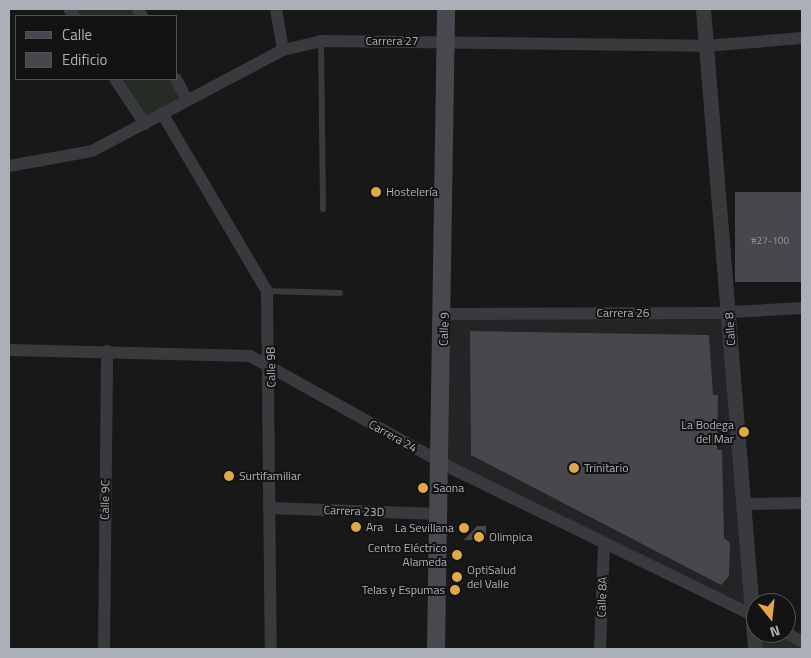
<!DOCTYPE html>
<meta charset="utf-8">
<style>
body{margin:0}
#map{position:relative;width:811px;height:658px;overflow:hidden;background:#181819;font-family:"Titillium Web",sans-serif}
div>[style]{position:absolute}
.built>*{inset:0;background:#242426}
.green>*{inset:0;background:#242c25;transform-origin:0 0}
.building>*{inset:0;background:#47484c;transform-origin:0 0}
.service>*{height:6px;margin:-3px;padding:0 3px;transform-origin:3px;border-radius:3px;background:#393a3e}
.minor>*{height:12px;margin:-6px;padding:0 6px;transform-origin:6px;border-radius:6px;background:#393a3e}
.tertiary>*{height:15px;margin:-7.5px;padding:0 7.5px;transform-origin:7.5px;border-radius:7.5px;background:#393a3e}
.secondary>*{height:18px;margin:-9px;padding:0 9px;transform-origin:9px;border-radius:9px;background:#47494e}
.dots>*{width:14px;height:14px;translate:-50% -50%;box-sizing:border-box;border:2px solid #131314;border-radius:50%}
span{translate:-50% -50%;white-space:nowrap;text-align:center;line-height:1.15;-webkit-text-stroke:4px #131314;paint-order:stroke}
.number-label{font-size:10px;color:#92969d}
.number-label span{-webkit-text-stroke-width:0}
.street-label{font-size:12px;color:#abb0b8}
.poi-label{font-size:12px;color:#abb0b8}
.left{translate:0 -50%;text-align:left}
.right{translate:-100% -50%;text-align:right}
.frame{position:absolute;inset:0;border:10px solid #abb0b8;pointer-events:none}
.legend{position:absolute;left:15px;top:15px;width:162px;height:65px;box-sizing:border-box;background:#131314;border:1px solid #505256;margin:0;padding:6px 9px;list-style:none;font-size:15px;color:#abb0b8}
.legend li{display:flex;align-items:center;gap:10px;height:25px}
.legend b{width:25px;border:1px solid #505256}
.north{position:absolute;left:746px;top:593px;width:50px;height:50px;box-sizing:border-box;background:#131314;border:1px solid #505256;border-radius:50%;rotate:164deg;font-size:14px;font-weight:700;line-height:20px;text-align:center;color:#abb0b8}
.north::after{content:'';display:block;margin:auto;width:18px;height:22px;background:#e1a748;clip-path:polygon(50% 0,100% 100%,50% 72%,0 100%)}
</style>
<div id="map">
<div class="built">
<i style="clip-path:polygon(729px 312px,754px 616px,438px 461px,444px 314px)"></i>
</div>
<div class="green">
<i style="left:69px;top:9px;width:69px;height:9px"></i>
<i style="clip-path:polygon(115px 79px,176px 79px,186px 98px,145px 124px)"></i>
<i style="clip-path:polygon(756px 633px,786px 633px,802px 641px,802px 649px,755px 649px)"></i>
</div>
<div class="building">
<i style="left:802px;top:192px;width:90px;height:67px;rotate:90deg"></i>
<i style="clip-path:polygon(470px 331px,709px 335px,713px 395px,718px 395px,717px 450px,722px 450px,724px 538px,730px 543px,729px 576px,721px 585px,471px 455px)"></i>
<i style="clip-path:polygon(477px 526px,486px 526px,486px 540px,464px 540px)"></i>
</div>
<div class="service">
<i style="left:321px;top:41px;width:168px;rotate:89.3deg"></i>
<i style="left:267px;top:291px;width:73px;rotate:1.6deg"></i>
</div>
<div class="minor">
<i style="left:69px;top:9px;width:9px;rotate:54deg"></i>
<i style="left:138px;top:9px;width:8px;rotate:60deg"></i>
<i style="left:276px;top:9px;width:42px;rotate:80.3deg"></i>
<i style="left:115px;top:79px;width:54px;rotate:56.3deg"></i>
<i style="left:176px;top:79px;width:21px;rotate:62deg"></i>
<i style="left:162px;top:113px;width:207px;rotate:59.5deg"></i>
<i style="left:267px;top:291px;width:358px;rotate:89.4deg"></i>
<i style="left:9px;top:166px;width:84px;rotate:-10.2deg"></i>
<i style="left:92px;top:151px;width:216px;rotate:-27.9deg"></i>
<i style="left:283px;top:50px;width:39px;rotate:-13deg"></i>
<i style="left:321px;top:41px;width:384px;rotate:0.7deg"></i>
<i style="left:705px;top:46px;width:97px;rotate:-4.7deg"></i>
<i style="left:444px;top:314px;width:271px;rotate:-0.2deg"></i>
<i style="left:715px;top:313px;width:87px;rotate:-3.3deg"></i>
<i style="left:9px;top:350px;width:241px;rotate:1.4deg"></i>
<i style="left:250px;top:356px;width:230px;rotate:29.1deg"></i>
<i style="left:451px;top:468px;width:339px;rotate:26deg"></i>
<i style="left:743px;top:504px;width:59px;rotate:-1deg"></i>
<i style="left:269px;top:508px;width:169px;rotate:2deg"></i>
<i style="left:786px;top:633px;width:18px;rotate:27deg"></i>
<i style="left:104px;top:649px;width:298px;rotate:-89.4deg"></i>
<i style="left:600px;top:649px;width:104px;rotate:-87.8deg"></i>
</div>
<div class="tertiary">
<i style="left:703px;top:9px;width:642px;rotate:85.35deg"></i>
</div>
<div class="secondary">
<i style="left:436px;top:649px;width:640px;rotate:-89.1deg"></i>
</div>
<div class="dots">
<i style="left:376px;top:192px;background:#e1a748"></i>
<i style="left:744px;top:432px;background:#e1a748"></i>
<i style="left:574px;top:468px;background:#e1a748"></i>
<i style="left:229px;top:476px;background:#e1a748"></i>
<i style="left:423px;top:488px;background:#e1a748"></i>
<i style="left:356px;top:527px;background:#e1a748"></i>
<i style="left:464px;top:528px;background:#e1a748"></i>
<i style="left:479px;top:537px;background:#e1a748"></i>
<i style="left:457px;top:555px;background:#e1a748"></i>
<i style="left:457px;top:577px;background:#e1a748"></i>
<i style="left:455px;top:590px;background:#e1a748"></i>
</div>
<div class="number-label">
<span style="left:770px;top:241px">#27-100</span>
</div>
<div class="street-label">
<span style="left:392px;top:41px">Carrera 27</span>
<span style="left:623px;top:313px">Carrera 26</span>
<span style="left:444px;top:329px;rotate:-88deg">Calle 9</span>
<span style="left:730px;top:329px;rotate:-94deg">Calle 8</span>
<span style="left:271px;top:367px;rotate:-91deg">Calle 9B</span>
<span style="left:393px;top:436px;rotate:29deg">Carrera 24</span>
<span style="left:105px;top:500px;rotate:-89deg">Calle 9C</span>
<span style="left:354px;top:511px;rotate:2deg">Carrera 23D</span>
<span style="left:602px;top:597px;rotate:-88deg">Calle 8A</span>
</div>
<div class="poi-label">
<span class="left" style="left:386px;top:192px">Hostelería</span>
<span class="right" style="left:734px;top:432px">La Bodega<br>del Mar</span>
<span class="left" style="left:584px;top:468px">Trinitario</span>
<span class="left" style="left:239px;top:476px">Surtifamiliar</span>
<span class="left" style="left:433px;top:488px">Saona</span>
<span class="left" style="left:366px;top:527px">Ara</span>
<span class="right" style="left:454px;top:528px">La Sevillana</span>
<span class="left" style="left:489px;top:537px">Olimpica</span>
<span class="right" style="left:447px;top:555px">Centro Eléctrico<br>Alameda</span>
<span class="left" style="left:467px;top:577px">OptiSalud<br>del Valle</span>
<span class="right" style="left:445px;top:590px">Telas y Espumas</span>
</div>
<div class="frame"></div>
<ul class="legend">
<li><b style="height:6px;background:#47494e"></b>Calle</li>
<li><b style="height:14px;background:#47484c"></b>Edificio</li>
</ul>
<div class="north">N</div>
</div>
